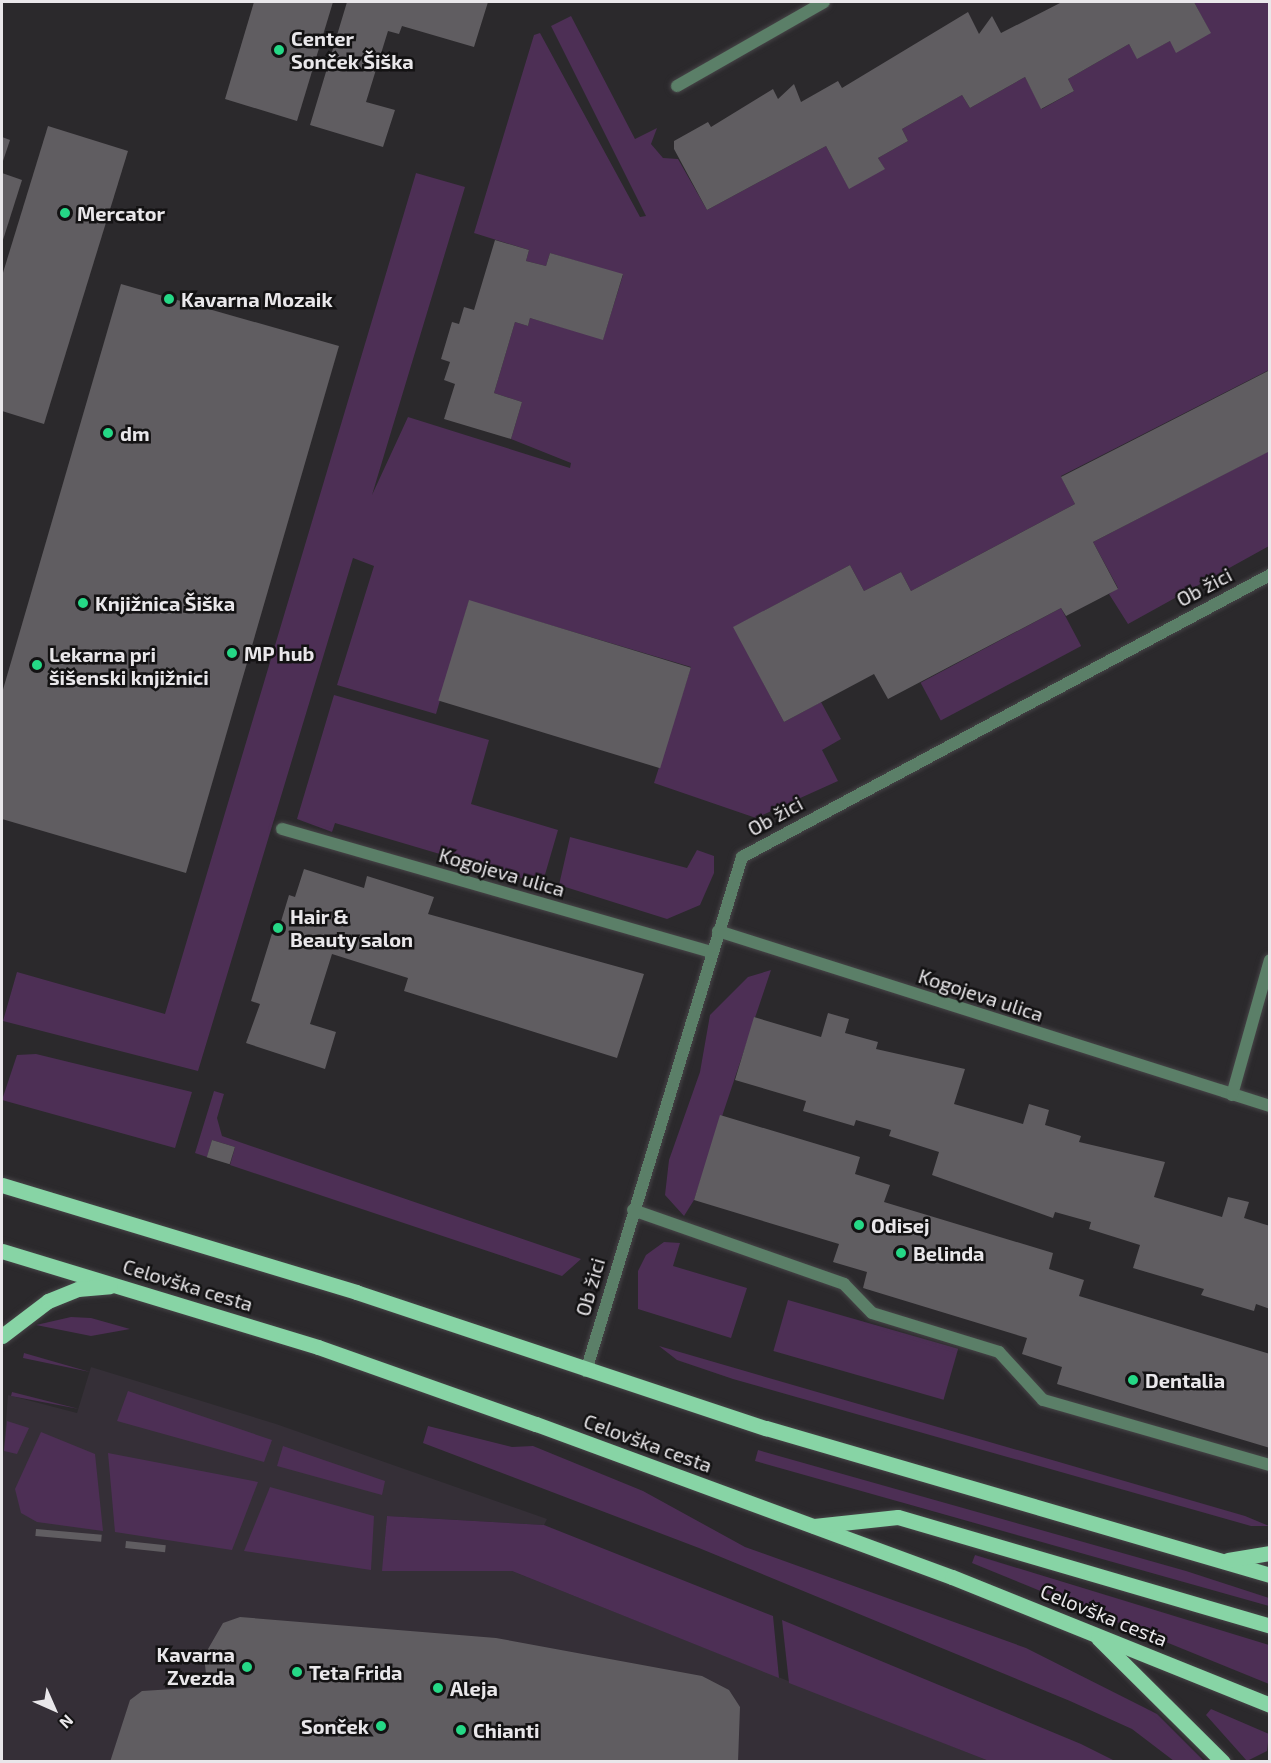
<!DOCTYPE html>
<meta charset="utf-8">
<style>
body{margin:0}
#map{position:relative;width:1271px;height:1763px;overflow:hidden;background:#2b292c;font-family:"Exo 2",sans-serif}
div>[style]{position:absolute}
.built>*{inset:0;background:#352f37}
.green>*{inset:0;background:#4d2f55;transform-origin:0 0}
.building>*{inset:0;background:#605d61;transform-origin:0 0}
.roads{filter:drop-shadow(0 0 2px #464447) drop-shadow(0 0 2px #464447)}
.lane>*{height:12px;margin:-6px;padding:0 6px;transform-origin:6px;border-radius:6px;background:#5b7f68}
.street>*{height:12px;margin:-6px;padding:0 6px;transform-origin:6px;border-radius:6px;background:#5b7f68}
.primary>*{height:15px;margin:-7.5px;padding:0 7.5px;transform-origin:7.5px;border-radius:7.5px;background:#87d4a5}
.dots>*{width:16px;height:16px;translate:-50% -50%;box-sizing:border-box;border:3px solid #131213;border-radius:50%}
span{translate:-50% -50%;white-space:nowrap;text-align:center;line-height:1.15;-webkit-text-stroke:5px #131213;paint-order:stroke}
.poi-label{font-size:20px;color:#e9e7ea;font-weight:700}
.left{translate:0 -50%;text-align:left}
.right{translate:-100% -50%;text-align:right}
.street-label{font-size:20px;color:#e9e7ea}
.frame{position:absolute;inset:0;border:3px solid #e9e7ea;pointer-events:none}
.north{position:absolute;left:24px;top:1679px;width:60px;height:60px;-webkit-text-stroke:4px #131213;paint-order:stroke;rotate:135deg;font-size:16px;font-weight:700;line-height:24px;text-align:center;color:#e9e7ea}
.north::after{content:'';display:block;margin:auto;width:21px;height:27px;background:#e9e7ea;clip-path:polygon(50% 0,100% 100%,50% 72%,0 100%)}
</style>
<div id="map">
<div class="built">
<i style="clip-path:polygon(91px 1367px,276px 1424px,547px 1519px,544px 1525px,387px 1516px,383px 1571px,512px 1571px,989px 1761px,2px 1762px,2px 1470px,8px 1395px,77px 1413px)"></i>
</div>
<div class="green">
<i style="clip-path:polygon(1194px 2px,1269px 2px,1269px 370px,1061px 476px,1075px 504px,911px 591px,901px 572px,864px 591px,850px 565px,734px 627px,784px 722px,821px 702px,841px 739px,822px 750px,838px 781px,756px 818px,654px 783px,691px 667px,469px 601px,436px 714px,337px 685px,374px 566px,353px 558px,198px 1071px,3px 1021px,17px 972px,165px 1014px,416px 173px,465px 187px,372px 495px,408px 417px,570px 468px,571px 463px,511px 439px,522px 402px,494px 393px,515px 322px,528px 326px,530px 318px,603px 339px,623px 275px,550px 253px,546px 266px,526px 261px,529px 250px,474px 233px,534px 35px,540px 33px,640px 217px,646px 216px,551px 26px,571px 16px,635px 139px,657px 128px,651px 144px,663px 158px,678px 159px,707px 210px,826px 146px,849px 188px,884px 168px,878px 158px,908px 141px,902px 129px,962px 95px,970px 108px,1025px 77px,1042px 109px,1074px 91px,1068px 79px,1129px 44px,1137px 58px,1170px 41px,1210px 32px)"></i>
<i style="clip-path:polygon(1269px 451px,1269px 546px,1128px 624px,1109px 594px,1118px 588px,1093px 542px)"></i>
<i style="left:1061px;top:608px;width:43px;height:159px;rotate:62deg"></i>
<i style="clip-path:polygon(334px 695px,489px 740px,471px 804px,558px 830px,544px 878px,538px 883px,335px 823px,332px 832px,297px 819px)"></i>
<i style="clip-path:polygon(570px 837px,687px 868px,697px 850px,714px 856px,714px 873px,700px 905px,667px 919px,559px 885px)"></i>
<i style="clip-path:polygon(771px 970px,694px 1200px,684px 1216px,665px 1195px,669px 1160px,700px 1072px,710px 1015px,748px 977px)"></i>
<i style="clip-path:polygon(36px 1054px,192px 1092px,175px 1148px,2px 1100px,17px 1055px)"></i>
<i style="clip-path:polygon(214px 1091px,224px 1094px,217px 1118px,222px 1136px,581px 1259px,562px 1276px,230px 1165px,235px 1147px,212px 1140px,207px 1157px,195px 1153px)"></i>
<i style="clip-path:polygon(664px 1242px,680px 1243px,673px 1266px,747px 1288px,731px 1338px,638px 1309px,638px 1271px,646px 1255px)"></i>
<i style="left:788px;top:1300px;width:177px;height:53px;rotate:16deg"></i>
<i style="clip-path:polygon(71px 1317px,91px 1318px,130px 1329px,91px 1336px,36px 1325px)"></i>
<i style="clip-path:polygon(659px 1346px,1245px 1516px,1269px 1526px,1251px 1526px,733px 1379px,677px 1360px)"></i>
<i style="clip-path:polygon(24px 1353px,90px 1372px,23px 1358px)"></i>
<i style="clip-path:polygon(128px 1391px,272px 1440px,264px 1462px,117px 1421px)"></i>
<i style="clip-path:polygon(12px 1392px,79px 1409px,11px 1396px)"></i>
<i style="clip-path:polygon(7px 1421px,29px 1428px,17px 1454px,4px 1451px)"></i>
<i style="clip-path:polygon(428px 1426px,512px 1447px,533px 1446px,643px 1491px,745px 1547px,1026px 1648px,1157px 1714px,1204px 1761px,1174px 1761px,1132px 1729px,1070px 1701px,699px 1548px,423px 1443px)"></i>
<i style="clip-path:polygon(41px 1432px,95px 1454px,103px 1531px,37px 1522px,21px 1513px,15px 1489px)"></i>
<i style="clip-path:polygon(283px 1446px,385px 1481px,382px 1495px,277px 1466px)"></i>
<i style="clip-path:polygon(758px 1450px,1186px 1571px,1269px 1598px,1269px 1606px,755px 1461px)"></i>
<i style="clip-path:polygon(108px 1453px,258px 1482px,232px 1550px,115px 1532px)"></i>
<i style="clip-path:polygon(270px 1487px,374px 1516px,371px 1570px,244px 1551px)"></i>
<i style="clip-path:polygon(387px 1516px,544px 1525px,773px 1616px,779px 1678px,512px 1571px,382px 1571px)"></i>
<i style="clip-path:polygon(975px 1555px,1269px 1645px,1269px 1684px,972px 1563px)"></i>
<i style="clip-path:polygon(782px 1620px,1081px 1744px,1115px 1761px,989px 1761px,789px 1683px)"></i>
<i style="clip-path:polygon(1211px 1709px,1269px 1734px,1267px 1751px,1247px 1761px,1206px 1715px)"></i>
</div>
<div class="building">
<i style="clip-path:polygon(254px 2px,333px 2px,297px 121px,225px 99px)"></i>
<i style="clip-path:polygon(347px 2px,488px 2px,474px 47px,402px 26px,399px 34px,388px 31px,366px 102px,395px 110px,383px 147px,310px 125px)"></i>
<i style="clip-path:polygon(1062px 2px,1194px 2px,1211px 33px,1176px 53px,1170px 41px,1137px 59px,1129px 44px,1068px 79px,1074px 91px,1041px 109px,1025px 77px,970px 108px,962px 95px,902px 129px,908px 141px,878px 158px,885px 169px,849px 189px,826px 146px,707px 210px,674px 149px,674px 141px,708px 122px,711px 127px,773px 89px,778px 99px,794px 84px,801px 102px,838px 81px,842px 88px,968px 12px,979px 34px,992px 16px,1001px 33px)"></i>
<i style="clip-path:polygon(48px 126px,128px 151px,44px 424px,2px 411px,2px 276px)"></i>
<i style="clip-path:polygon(2px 137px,10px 140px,2px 164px)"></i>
<i style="clip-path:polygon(2px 173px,22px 180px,2px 243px)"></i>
<i style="clip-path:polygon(495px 240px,529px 250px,526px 261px,546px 266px,550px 253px,623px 274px,603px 340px,530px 318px,528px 326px,515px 322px,494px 393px,522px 402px,511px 439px,444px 419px,455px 384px,444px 380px,450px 362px,441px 359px,452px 322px,459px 324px,464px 307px,474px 310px)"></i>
<i style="clip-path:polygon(121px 284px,339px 346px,186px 873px,2px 819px,2px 693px)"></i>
<i style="clip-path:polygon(1270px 370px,1270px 451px,1093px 542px,1118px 589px,1066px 616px,1061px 608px,888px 699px,874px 674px,784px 722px,733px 627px,850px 565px,864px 591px,901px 572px,911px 591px,1075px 504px,1061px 477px)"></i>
<i style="left:469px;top:600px;width:232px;height:105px;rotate:17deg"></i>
<i style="clip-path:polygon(304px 869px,364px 888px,367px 876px,434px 897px,428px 914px,644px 974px,617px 1058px,404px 991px,408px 978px,332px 954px,310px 1024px,336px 1032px,325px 1069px,246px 1043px,260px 1004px,251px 1001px,274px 927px,279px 928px,289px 895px,295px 897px)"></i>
<i style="clip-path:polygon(828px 1013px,849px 1019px,845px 1033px,878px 1042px,876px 1049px,965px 1069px,954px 1104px,1023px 1124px,1029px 1104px,1049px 1110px,1045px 1125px,1081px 1136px,1079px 1142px,1165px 1162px,1154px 1197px,1222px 1217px,1228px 1197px,1249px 1202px,1244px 1218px,1270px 1226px,1270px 1309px,1256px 1304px,1254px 1311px,1201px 1295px,1204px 1289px,1133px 1268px,1140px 1245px,1089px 1229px,1091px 1222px,1055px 1212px,1053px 1218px,932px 1175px,939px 1152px,889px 1136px,891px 1130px,856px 1120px,854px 1126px,803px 1111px,806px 1101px,735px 1080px,754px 1017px,821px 1037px)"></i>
<i style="clip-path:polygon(720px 1115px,860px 1157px,855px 1174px,890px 1185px,884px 1202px,1053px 1253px,1049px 1269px,1084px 1280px,1079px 1296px,1270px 1354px,1270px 1448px,1057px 1384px,1062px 1367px,1022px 1354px,1027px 1338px,863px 1288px,867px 1272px,833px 1262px,839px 1244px,694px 1200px)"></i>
<i style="left:212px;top:1140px;width:24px;height:18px;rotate:17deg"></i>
<i style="left:36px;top:1529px;width:66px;height:7px;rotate:5deg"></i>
<i style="left:126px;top:1541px;width:40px;height:7px;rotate:6deg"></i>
<i style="clip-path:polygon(240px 1617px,496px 1638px,702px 1676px,729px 1690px,740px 1707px,738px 1762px,110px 1762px,130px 1700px,142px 1691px,221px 1686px,206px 1674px,204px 1656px,223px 1623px)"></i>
</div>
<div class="roads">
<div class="lane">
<i style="left:677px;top:86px;width:169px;rotate:-29.7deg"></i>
<i style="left:282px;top:829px;width:446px;rotate:16deg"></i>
<i style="left:633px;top:1210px;width:224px;rotate:19.3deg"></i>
<i style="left:844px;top:1284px;width:40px;rotate:46deg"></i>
<i style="left:872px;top:1313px;width:133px;rotate:17.1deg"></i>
<i style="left:999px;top:1352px;width:65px;rotate:47.5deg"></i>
<i style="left:1043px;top:1400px;width:236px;rotate:16deg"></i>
</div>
<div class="street">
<i style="left:718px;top:931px;width:579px;rotate:17.59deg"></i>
<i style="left:1232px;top:1095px;width:140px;rotate:-74.3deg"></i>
<i style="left:586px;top:1371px;width:537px;rotate:-73.12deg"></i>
<i style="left:742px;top:857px;width:599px;rotate:-28.11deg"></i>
</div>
<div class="primary">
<i style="left:2px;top:1185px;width:370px;rotate:16.8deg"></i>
<i style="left:356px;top:1292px;width:432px;rotate:18.4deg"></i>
<i style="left:766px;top:1428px;width:525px;rotate:16.26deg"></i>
<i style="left:2px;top:1251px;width:330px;rotate:16.9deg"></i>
<i style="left:318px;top:1347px;width:231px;rotate:19.5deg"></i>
<i style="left:536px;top:1424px;width:443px;rotate:20.2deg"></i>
<i style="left:952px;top:1577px;width:343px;rotate:21.9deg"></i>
<i style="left:2px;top:1336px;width:58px;rotate:-37.3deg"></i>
<i style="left:48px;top:1301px;width:32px;rotate:-22deg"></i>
<i style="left:78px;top:1289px;width:32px;rotate:-5deg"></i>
<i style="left:814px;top:1526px;width:84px;rotate:-6.1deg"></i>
<i style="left:898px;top:1517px;width:388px;rotate:16.3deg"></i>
<i style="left:1228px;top:1560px;width:43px;rotate:-9.5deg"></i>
<i style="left:1098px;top:1638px;width:176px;rotate:44.8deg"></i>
</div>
</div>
<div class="dots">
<i style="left:279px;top:50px;background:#25d886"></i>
<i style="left:65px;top:213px;background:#25d886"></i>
<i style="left:169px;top:299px;background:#25d886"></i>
<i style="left:108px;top:433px;background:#25d886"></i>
<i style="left:83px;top:603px;background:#25d886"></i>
<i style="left:232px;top:653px;background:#25d886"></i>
<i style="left:37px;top:665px;background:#25d886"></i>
<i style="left:278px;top:928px;background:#25d886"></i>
<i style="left:859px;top:1225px;background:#25d886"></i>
<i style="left:901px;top:1253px;background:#25d886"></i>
<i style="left:1133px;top:1380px;background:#25d886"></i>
<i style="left:247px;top:1667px;background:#25d886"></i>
<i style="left:297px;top:1672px;background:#25d886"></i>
<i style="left:438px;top:1688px;background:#25d886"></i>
<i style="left:381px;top:1726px;background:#25d886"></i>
<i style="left:461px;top:1730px;background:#25d886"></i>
</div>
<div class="poi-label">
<span class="left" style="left:291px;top:50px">Center<br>Sonček Šiška</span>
<span class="left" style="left:77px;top:213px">Mercator</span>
<span class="left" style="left:181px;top:299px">Kavarna Mozaik</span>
<span class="left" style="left:120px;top:433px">dm</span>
<span class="left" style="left:95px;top:603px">Knjižnica Šiška</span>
<span class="left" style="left:244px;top:653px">MP hub</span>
<span class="left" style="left:49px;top:666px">Lekarna pri<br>šišenski knjižnici</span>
<span class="left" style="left:290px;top:928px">Hair &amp;<br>Beauty salon</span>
<span class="left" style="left:871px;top:1225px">Odisej</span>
<span class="left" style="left:913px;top:1253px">Belinda</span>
<span class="left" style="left:1145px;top:1380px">Dentalia</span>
<span class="right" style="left:235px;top:1666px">Kavarna<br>Zvezda</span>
<span class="left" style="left:309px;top:1672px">Teta Frida</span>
<span class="left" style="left:450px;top:1688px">Aleja</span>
<span class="right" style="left:369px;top:1726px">Sonček</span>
<span class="left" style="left:473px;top:1730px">Chianti</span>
</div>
<div class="street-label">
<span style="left:1204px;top:587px;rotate:-28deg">Ob žici</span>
<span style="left:775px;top:816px;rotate:-29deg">Ob žici</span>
<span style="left:502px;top:872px;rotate:16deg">Kogojeva ulica</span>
<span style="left:981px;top:995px;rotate:18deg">Kogojeva ulica</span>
<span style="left:188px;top:1285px;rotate:17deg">Celovška cesta</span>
<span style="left:590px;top:1287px;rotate:-74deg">Ob žici</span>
<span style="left:648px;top:1443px;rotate:20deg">Celovška cesta</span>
<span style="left:1104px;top:1615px;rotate:22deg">Celovška cesta</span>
</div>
<div class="frame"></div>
<div class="north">N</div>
</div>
